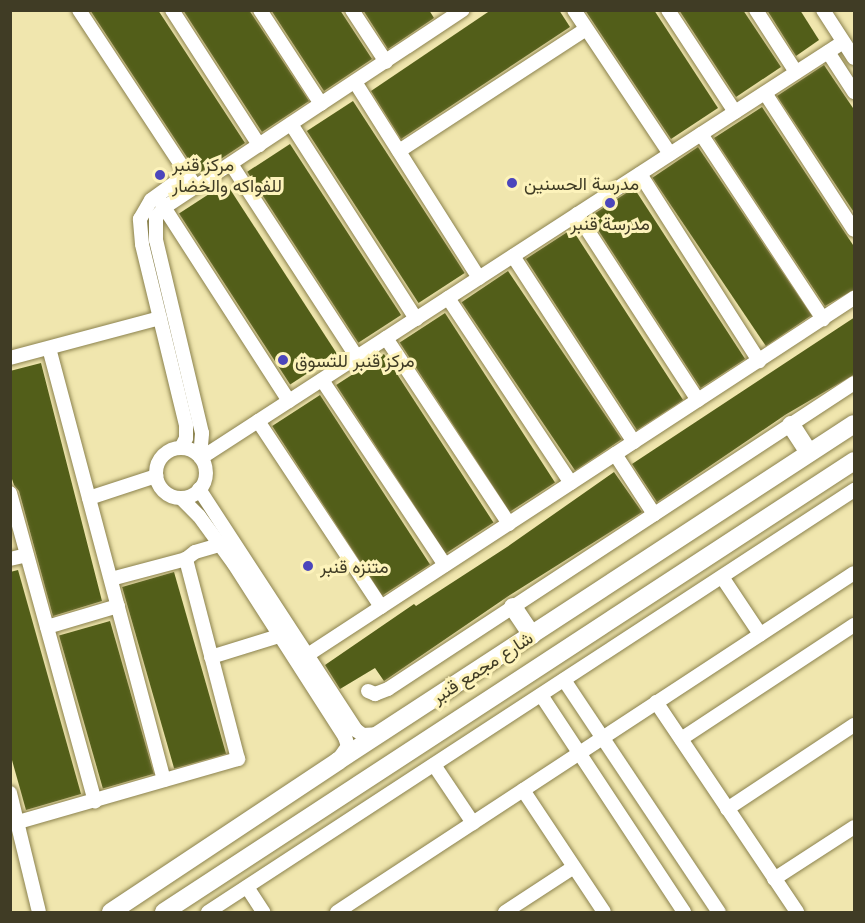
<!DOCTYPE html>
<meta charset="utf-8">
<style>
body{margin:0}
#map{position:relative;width:865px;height:923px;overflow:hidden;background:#f0e6ae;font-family:"Noto Sans",Vazirmatn,sans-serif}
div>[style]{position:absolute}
.building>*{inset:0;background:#525e19;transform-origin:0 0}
.roads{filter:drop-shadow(0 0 2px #8b824e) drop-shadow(0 0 2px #8b824e)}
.minor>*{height:14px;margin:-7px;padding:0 7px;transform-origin:7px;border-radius:7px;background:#fff}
.minor>.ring{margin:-7px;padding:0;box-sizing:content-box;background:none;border:14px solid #fff;border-radius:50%}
.major>*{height:18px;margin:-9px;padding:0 9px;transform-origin:9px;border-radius:9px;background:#fff}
.dots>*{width:16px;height:16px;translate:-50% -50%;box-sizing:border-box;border:3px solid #fdf3bb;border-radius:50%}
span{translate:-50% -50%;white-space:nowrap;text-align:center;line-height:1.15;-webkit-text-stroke:6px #fdf3bb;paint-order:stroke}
.poi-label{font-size:18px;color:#403c25}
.left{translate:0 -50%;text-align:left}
.street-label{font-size:18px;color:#403c25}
.frame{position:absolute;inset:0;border:12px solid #403c25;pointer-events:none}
</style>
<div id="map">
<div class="building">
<i style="clip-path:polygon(90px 10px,158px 10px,245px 143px,198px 174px)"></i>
<i style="clip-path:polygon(183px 10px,249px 10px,309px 101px,262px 132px)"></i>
<i style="clip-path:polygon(271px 10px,340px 10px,372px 59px,324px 91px)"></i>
<i style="clip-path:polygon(363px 10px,429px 10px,434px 18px,388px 49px)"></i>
<i style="clip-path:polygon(491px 10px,559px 10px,570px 27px,401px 139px,371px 91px)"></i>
<i style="clip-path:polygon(585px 10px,654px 10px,718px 108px,671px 139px)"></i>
<i style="clip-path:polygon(679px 10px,743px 10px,781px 67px,736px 97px)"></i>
<i style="clip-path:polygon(767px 10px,800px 10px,819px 40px,796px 56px)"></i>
<i style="clip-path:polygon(824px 65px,855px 111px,855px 214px,777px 96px)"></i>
<i style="left:353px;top:101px;width:205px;height:55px;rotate:57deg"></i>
<i style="clip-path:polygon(762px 107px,855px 248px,855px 289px,825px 306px,714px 138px)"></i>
<i style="left:290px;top:144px;width:204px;height:51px;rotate:57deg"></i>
<i style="left:698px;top:147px;width:203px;height:55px;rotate:56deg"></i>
<i style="left:226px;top:183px;width:204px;height:56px;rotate:57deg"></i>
<i style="left:634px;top:188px;width:204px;height:53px;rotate:57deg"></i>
<i style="left:572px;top:229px;width:204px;height:55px;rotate:57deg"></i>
<i style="left:508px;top:271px;width:203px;height:56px;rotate:56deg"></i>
<i style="left:445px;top:313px;width:202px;height:54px;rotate:57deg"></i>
<i style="clip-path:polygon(855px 317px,855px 374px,785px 415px,657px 502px,632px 464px)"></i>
<i style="left:384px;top:354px;width:201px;height:57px;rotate:57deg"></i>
<i style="clip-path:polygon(41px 363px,102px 601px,53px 616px,19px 491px,14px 485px,10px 473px,10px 371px)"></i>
<i style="left:320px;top:395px;width:202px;height:57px;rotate:57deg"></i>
<i style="clip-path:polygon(614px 472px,642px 512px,507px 597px,384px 681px,375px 668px,340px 689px,325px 665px,414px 604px,416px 606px,507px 547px)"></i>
<i style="clip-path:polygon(18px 570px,81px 794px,26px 810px,10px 753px,10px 572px)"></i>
<i style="left:174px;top:572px;width:189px;height:54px;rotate:74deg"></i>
<i style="left:110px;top:621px;width:159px;height:53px;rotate:74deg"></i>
</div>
<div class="roads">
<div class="minor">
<i style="left:79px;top:10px;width:204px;rotate:56.6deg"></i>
<i style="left:172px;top:10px;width:161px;rotate:57.2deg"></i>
<i style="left:260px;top:10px;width:112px;rotate:57deg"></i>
<i style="left:352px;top:10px;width:62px;rotate:56.8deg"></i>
<i style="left:574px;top:10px;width:173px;rotate:56.3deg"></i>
<i style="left:668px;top:10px;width:122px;rotate:56.7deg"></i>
<i style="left:756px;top:10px;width:74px;rotate:57.2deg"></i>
<i style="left:823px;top:10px;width:57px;rotate:57.1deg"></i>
<i style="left:828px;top:52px;width:48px;rotate:57deg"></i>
<i style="left:355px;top:82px;width:232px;rotate:57.7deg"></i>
<i style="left:765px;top:93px;width:163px;rotate:57deg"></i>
<i style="left:291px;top:124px;width:232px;rotate:57.3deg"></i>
<i style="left:701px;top:134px;width:222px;rotate:56.6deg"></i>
<i style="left:399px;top:151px;width:223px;rotate:-33.1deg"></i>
<i style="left:231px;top:164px;width:230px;rotate:56.9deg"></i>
<i style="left:640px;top:174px;width:222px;rotate:57.5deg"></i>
<i style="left:160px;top:201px;width:238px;rotate:57.2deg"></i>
<i style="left:577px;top:214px;width:222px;rotate:57deg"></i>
<i style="left:513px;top:256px;width:222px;rotate:57deg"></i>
<i style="left:448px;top:298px;width:222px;rotate:56.4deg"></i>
<i style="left:386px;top:338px;width:223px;rotate:56.5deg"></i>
<i style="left:49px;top:348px;width:447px;rotate:75.1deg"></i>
<i style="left:10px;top:358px;width:155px;rotate:-14.9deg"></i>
<i style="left:322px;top:380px;width:222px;rotate:56.4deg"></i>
<i style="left:258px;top:421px;width:223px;rotate:56.5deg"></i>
<i style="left:181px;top:448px;width:11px;rotate:-63deg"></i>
<i style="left:186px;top:438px;width:13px;rotate:-90deg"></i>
<i style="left:186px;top:425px;width:186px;rotate:-103.7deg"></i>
<i style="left:142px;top:244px;width:25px;rotate:-95deg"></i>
<i style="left:140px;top:219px;width:22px;rotate:-60deg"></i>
<i style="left:151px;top:200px;width:44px;rotate:-35.8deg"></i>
<i class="ring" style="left:156px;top:448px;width:36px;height:36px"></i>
<i style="left:615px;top:454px;width:72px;rotate:57deg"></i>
<i style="left:200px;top:457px;width:24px;rotate:-85deg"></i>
<i style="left:202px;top:433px;width:198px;rotate:-103.4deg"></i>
<i style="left:156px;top:240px;width:23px;rotate:-90deg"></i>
<i style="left:156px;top:217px;width:13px;rotate:-48deg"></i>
<i style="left:165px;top:207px;width:357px;rotate:-33.5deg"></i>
<i style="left:201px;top:458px;width:765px;rotate:-32.94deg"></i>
<i style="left:199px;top:489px;width:288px;rotate:56.9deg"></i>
<i style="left:356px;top:730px;width:9px;rotate:36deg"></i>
<i style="left:363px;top:735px;width:17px;rotate:-3deg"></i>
<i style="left:10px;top:493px;width:320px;rotate:74.6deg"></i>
<i style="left:89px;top:498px;width:71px;rotate:-18.2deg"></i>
<i style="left:181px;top:498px;width:25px;rotate:45deg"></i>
<i style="left:199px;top:516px;width:59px;rotate:53.9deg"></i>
<i style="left:234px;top:564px;width:206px;rotate:57.3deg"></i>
<i style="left:345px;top:737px;width:9px;rotate:72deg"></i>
<i style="left:348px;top:746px;width:16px;rotate:125deg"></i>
<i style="left:10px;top:559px;width:17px;rotate:-13deg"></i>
<i style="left:722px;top:577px;width:69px;rotate:56.3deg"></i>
<i style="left:111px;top:579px;width:78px;rotate:-14.9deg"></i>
<i style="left:186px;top:559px;width:11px;rotate:-38deg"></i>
<i style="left:195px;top:552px;width:26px;rotate:-16deg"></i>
<i style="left:47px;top:627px;width:74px;rotate:-16.5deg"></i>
<i style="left:306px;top:656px;width:655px;rotate:-33.16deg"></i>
<i style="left:211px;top:657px;width:71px;rotate:-17.2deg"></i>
<i style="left:564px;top:680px;width:279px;rotate:56.3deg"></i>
<i style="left:368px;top:691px;width:8px;rotate:23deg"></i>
<i style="left:375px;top:694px;width:14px;rotate:-21deg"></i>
<i style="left:388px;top:689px;width:557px;rotate:-33.29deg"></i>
<i style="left:541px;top:695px;width:260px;rotate:56.6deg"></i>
<i style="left:656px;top:702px;width:253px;rotate:56.1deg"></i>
<i style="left:681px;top:739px;width:207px;rotate:-33.4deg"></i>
<i style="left:434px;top:765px;width:70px;rotate:56.1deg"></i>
<i style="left:523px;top:790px;width:146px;rotate:56.4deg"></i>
<i style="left:10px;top:793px;width:122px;rotate:76.3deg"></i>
<i style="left:727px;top:809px;width:152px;rotate:-33.5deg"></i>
<i style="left:18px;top:822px;width:229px;rotate:-16deg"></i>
<i style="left:238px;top:759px;width:207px;rotate:-104.6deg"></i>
<i style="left:774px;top:879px;width:95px;rotate:-33deg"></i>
<i style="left:247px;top:887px;width:30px;rotate:57deg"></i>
<i style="left:208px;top:912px;width:772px;rotate:-33.15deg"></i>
<i style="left:337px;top:912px;width:618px;rotate:-33.25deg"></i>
<i style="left:505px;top:912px;width:82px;rotate:-33.1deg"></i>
</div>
<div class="major">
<i style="left:791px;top:425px;width:33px;rotate:57deg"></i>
<i style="left:513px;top:607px;width:34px;rotate:56deg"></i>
<i style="left:111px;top:912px;width:273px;rotate:-33.6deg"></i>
<i style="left:338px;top:761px;width:616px;rotate:-33.15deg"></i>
<i style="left:164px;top:912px;width:824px;rotate:-33.17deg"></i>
</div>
</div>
<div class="dots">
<i style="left:160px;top:175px;background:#4c46bc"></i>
<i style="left:512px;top:183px;background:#4c46bc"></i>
<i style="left:610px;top:203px;background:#4c46bc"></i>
<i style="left:283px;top:360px;background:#4c46bc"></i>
<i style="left:308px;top:566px;background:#4c46bc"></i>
</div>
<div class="poi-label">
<span class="left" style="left:172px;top:175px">مركز قنبر<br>للفواكه والخضار</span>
<span class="left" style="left:524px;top:183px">مدرسة الحسنين</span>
<span style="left:610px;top:223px">مدرسة قنبر</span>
<span class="left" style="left:295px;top:360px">مركز قنبر للتسوق</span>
<span class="left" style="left:320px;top:566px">متنزه قنبر</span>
</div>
<div class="street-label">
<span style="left:482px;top:667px;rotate:-33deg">شارع مجمع قنبر</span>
</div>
<div class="frame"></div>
</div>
